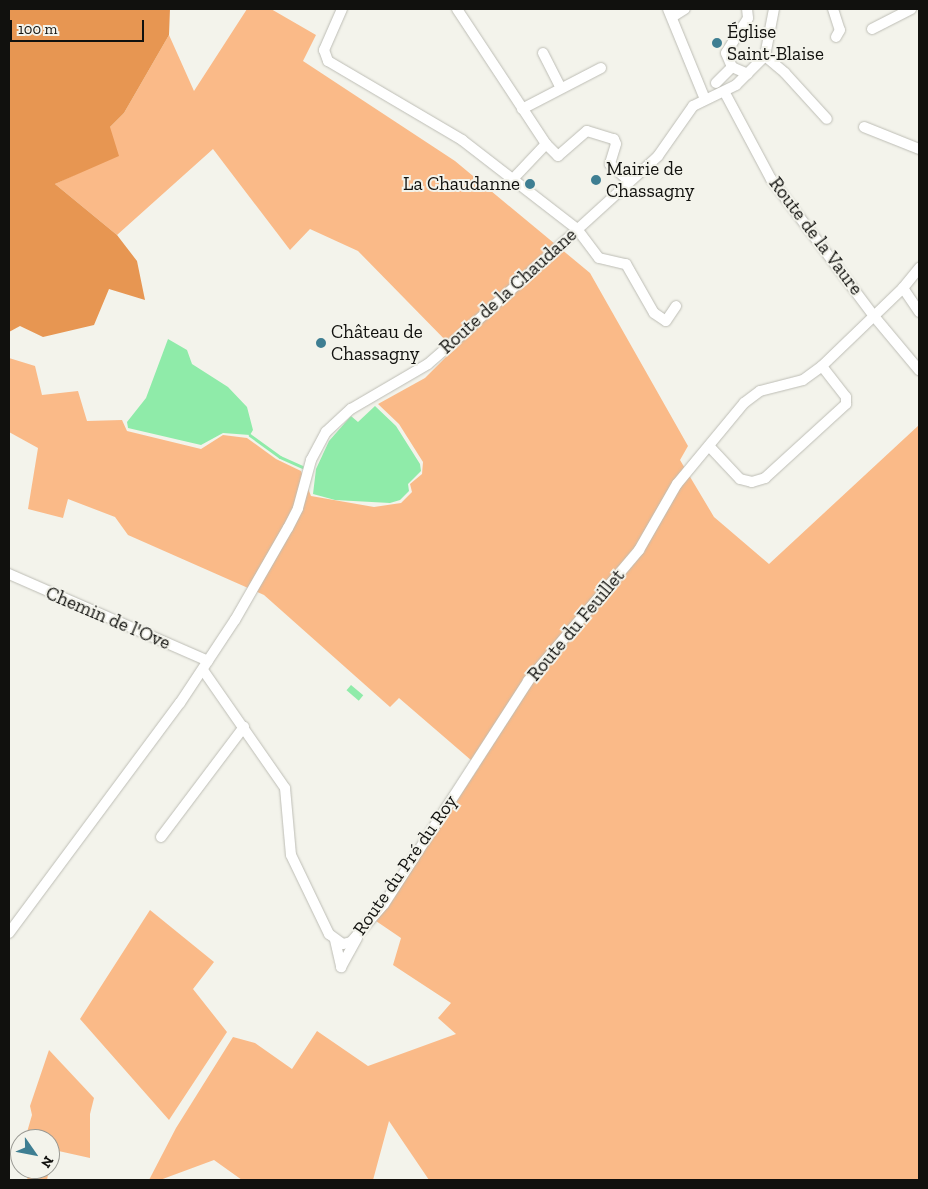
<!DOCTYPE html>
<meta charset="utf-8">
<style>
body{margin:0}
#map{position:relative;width:928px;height:1189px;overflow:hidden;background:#f3f3eb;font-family:"Zilla Slab",serif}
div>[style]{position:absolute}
.green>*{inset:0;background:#faba88}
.forest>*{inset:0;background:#e79652}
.water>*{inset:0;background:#8feba9;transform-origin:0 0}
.stream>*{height:2.5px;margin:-1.25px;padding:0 1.25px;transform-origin:1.25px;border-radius:1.25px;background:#8feba9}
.roads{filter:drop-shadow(0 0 1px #bdbdb5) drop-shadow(0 0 1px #bdbdb5)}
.minor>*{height:10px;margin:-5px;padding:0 5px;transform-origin:5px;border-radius:5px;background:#fff}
.dots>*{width:14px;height:14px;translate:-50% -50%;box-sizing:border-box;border:2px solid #f3f3eb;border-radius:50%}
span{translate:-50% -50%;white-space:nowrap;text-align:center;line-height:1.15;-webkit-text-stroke:4px #f3f3eb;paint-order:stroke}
.poi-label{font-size:19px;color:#11110e}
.left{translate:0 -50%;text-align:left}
.right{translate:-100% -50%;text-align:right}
.street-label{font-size:19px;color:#11110e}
.frame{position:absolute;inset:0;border:10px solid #11110e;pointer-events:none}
.north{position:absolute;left:10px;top:1129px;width:50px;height:50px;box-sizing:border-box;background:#f3f3eb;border:1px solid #999993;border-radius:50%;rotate:123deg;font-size:14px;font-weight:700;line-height:20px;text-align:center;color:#11110e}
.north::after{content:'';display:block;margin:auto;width:18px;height:22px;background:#3e7e92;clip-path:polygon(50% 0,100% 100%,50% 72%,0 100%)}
.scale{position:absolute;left:10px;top:20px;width:134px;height:22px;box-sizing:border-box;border:2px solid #11110e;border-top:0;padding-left:6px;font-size:15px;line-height:18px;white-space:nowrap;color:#11110e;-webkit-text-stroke:4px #f3f3eb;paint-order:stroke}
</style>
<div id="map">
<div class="green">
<i style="clip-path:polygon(247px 9px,271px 9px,316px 35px,303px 61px,455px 161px,590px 273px,688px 446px,680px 460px,714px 517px,769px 564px,919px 425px,919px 1180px,429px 1180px,389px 1121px,373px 1180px,242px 1180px,214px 1160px,160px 1180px,149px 1180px,176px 1128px,233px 1037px,255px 1043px,292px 1069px,317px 1031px,368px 1066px,456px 1034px,438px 1018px,451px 1003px,393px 965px,401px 938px,376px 921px,479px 767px,399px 698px,390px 707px,264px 595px,128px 535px,115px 517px,68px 499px,63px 518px,28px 509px,38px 448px,9px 432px,9px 358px,35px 366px,42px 395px,78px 391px,87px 421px,122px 420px,127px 431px,201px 449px,223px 435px,247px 438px,276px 459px,301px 471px,311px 496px,374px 507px,401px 503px,412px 492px,410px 484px,422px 474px,423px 462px,399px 424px,378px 404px,425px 378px,454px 349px,358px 251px,310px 229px,290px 250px,213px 149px,117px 235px,55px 184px,85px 170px,110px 127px,124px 113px,169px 35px,194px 91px)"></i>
<i style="clip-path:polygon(150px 910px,214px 962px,193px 989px,227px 1032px,169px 1120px,80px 1019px)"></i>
<i style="clip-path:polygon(49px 1050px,94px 1098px,90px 1114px,90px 1158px,54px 1150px,50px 1166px,50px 1139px,25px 1139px,32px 1115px,30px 1106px)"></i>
<i style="clip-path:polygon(30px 1169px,49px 1169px,47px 1180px,27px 1180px)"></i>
</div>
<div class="forest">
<i style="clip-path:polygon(9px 9px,170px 9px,169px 35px,124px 113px,110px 127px,119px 156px,55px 184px,117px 235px,137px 261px,145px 300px,109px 289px,94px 325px,43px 337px,20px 326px,9px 332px)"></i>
</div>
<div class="water">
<i style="clip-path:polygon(168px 339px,187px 350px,192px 364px,228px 387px,247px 407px,253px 430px,250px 435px,223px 433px,201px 445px,128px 428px,127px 422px,146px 398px)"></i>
<i style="clip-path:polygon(375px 406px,396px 426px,420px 464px,421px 471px,408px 484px,409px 491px,400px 500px,390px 503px,335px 500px,313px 494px,316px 469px,329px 441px,351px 416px,358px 422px)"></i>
<i style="left:351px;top:685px;width:16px;height:7px;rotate:40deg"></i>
</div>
<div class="stream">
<i style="left:250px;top:435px;width:37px;rotate:36deg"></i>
<i style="left:280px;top:457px;width:24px;rotate:24deg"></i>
</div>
<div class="roads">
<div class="minor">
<i style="left:342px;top:9px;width:45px;rotate:113.7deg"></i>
<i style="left:324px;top:50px;width:12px;rotate:70deg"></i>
<i style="left:328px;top:61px;width:156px;rotate:30.5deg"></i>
<i style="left:462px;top:140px;width:145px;rotate:37.7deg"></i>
<i style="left:577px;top:229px;width:36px;rotate:53deg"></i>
<i style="left:599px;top:258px;width:28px;rotate:13deg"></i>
<i style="left:626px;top:264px;width:56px;rotate:60.3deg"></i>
<i style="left:654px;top:313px;width:14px;rotate:34deg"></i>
<i style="left:666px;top:321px;width:18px;rotate:-56deg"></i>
<i style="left:457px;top:9px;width:162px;rotate:56.6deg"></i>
<i style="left:546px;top:144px;width:50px;rotate:133.4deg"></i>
<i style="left:668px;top:9px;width:97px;rotate:67.7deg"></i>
<i style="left:833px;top:9px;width:22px;rotate:72deg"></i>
<i style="left:840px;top:30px;width:8px;rotate:120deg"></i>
<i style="left:672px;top:17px;width:15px;rotate:-32deg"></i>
<i style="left:872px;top:29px;width:44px;rotate:-27.1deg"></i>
<i style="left:543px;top:53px;width:39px;rotate:63deg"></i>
<i style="left:765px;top:56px;width:26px;rotate:40deg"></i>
<i style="left:785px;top:73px;width:62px;rotate:47.6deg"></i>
<i style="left:732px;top:67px;width:15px;rotate:-113deg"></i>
<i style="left:726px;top:53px;width:41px;rotate:-57.8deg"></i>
<i style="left:748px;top:18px;width:9px;rotate:-96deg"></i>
<i style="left:716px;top:83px;width:23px;rotate:-45deg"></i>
<i style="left:732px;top:67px;width:17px;rotate:24deg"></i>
<i style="left:725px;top:93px;width:98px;rotate:61.9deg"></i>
<i style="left:771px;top:179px;width:170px;rotate:53.1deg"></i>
<i style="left:873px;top:315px;width:72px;rotate:50.1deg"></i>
<i style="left:522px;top:109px;width:89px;rotate:-27.4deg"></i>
<i style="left:864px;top:127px;width:59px;rotate:21.8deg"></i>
<i style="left:546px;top:144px;width:17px;rotate:45deg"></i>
<i style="left:558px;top:156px;width:38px;rotate:-41deg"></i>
<i style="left:587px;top:131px;width:28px;rotate:17deg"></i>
<i style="left:614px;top:139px;width:5px;rotate:68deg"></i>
<i style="left:616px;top:144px;width:21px;rotate:107deg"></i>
<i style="left:610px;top:164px;width:25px;rotate:42deg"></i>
<i style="left:903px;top:288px;width:29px;rotate:56deg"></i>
<i style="left:709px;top:446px;width:45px;rotate:46.8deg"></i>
<i style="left:740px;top:479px;width:12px;rotate:14deg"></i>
<i style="left:752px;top:482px;width:14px;rotate:-17deg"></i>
<i style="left:765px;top:478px;width:110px;rotate:-42.4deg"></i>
<i style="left:846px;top:404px;width:7px;rotate:-90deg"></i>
<i style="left:846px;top:397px;width:39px;rotate:-128deg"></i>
<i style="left:9px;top:574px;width:217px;rotate:23.6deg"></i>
<i style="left:203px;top:670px;width:144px;rotate:55.2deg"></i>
<i style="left:285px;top:788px;width:67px;rotate:84.9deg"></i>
<i style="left:291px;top:855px;width:88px;rotate:64.3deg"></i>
<i style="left:329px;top:934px;width:17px;rotate:36deg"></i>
<i style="left:343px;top:944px;width:8px;rotate:-14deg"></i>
<i style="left:351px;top:942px;width:50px;rotate:-49deg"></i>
<i style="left:384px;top:904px;width:265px;rotate:-57.1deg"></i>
<i style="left:528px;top:681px;width:172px;rotate:-49.7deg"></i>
<i style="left:639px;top:550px;width:76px;rotate:-60.1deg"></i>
<i style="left:677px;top:484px;width:105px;rotate:-50.4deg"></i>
<i style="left:744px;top:403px;width:20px;rotate:-37deg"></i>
<i style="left:760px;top:391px;width:44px;rotate:-14.3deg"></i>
<i style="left:803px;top:380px;width:24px;rotate:-36deg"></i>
<i style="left:822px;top:366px;width:112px;rotate:-43.9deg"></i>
<i style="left:903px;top:288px;width:26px;rotate:-51deg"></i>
<i style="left:161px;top:837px;width:138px;rotate:-53deg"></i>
<i style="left:9px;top:933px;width:287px;rotate:-53.4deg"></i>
<i style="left:180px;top:703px;width:100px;rotate:-56.5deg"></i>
<i style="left:235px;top:620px;width:106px;rotate:-60.1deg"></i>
<i style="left:288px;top:528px;width:22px;rotate:-63deg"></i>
<i style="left:298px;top:508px;width:50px;rotate:-74.8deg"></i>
<i style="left:311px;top:460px;width:32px;rotate:-62deg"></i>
<i style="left:326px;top:432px;width:34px;rotate:-43deg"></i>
<i style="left:351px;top:409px;width:89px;rotate:-30.3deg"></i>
<i style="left:428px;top:364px;width:37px;rotate:-41deg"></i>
<i style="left:456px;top:340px;width:273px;rotate:-42.3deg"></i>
<i style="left:658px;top:156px;width:61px;rotate:-55deg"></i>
<i style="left:693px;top:106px;width:48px;rotate:-26deg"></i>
<i style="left:736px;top:85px;width:41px;rotate:-45deg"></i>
<i style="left:765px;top:56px;width:48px;rotate:-79.2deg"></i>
<i style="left:335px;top:940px;width:28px;rotate:77deg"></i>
<i style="left:341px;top:967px;width:33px;rotate:-61deg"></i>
</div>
</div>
<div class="dots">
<i style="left:717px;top:43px;background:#3e7e92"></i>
<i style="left:596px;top:180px;background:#3e7e92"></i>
<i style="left:530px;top:184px;background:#3e7e92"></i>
<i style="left:321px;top:343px;background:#3e7e92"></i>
</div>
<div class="poi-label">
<span class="left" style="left:727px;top:43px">Église<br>Saint-Blaise</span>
<span class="left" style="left:606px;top:180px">Mairie de<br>Chassagny</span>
<span class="right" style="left:520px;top:184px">La Chaudanne</span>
<span class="left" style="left:331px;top:343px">Château de<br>Chassagny</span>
</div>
<div class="street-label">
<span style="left:816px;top:236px;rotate:53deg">Route de la Vaure</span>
<span style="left:508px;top:291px;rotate:-42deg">Route de la Chaudane</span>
<span style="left:108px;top:618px;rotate:23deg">Chemin de l'Ove</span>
<span style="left:576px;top:625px;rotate:-50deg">Route du Feuillet</span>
<span style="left:405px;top:865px;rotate:-55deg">Route du Pré du Roy</span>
</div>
<div class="frame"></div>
<div class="north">N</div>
<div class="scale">100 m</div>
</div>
